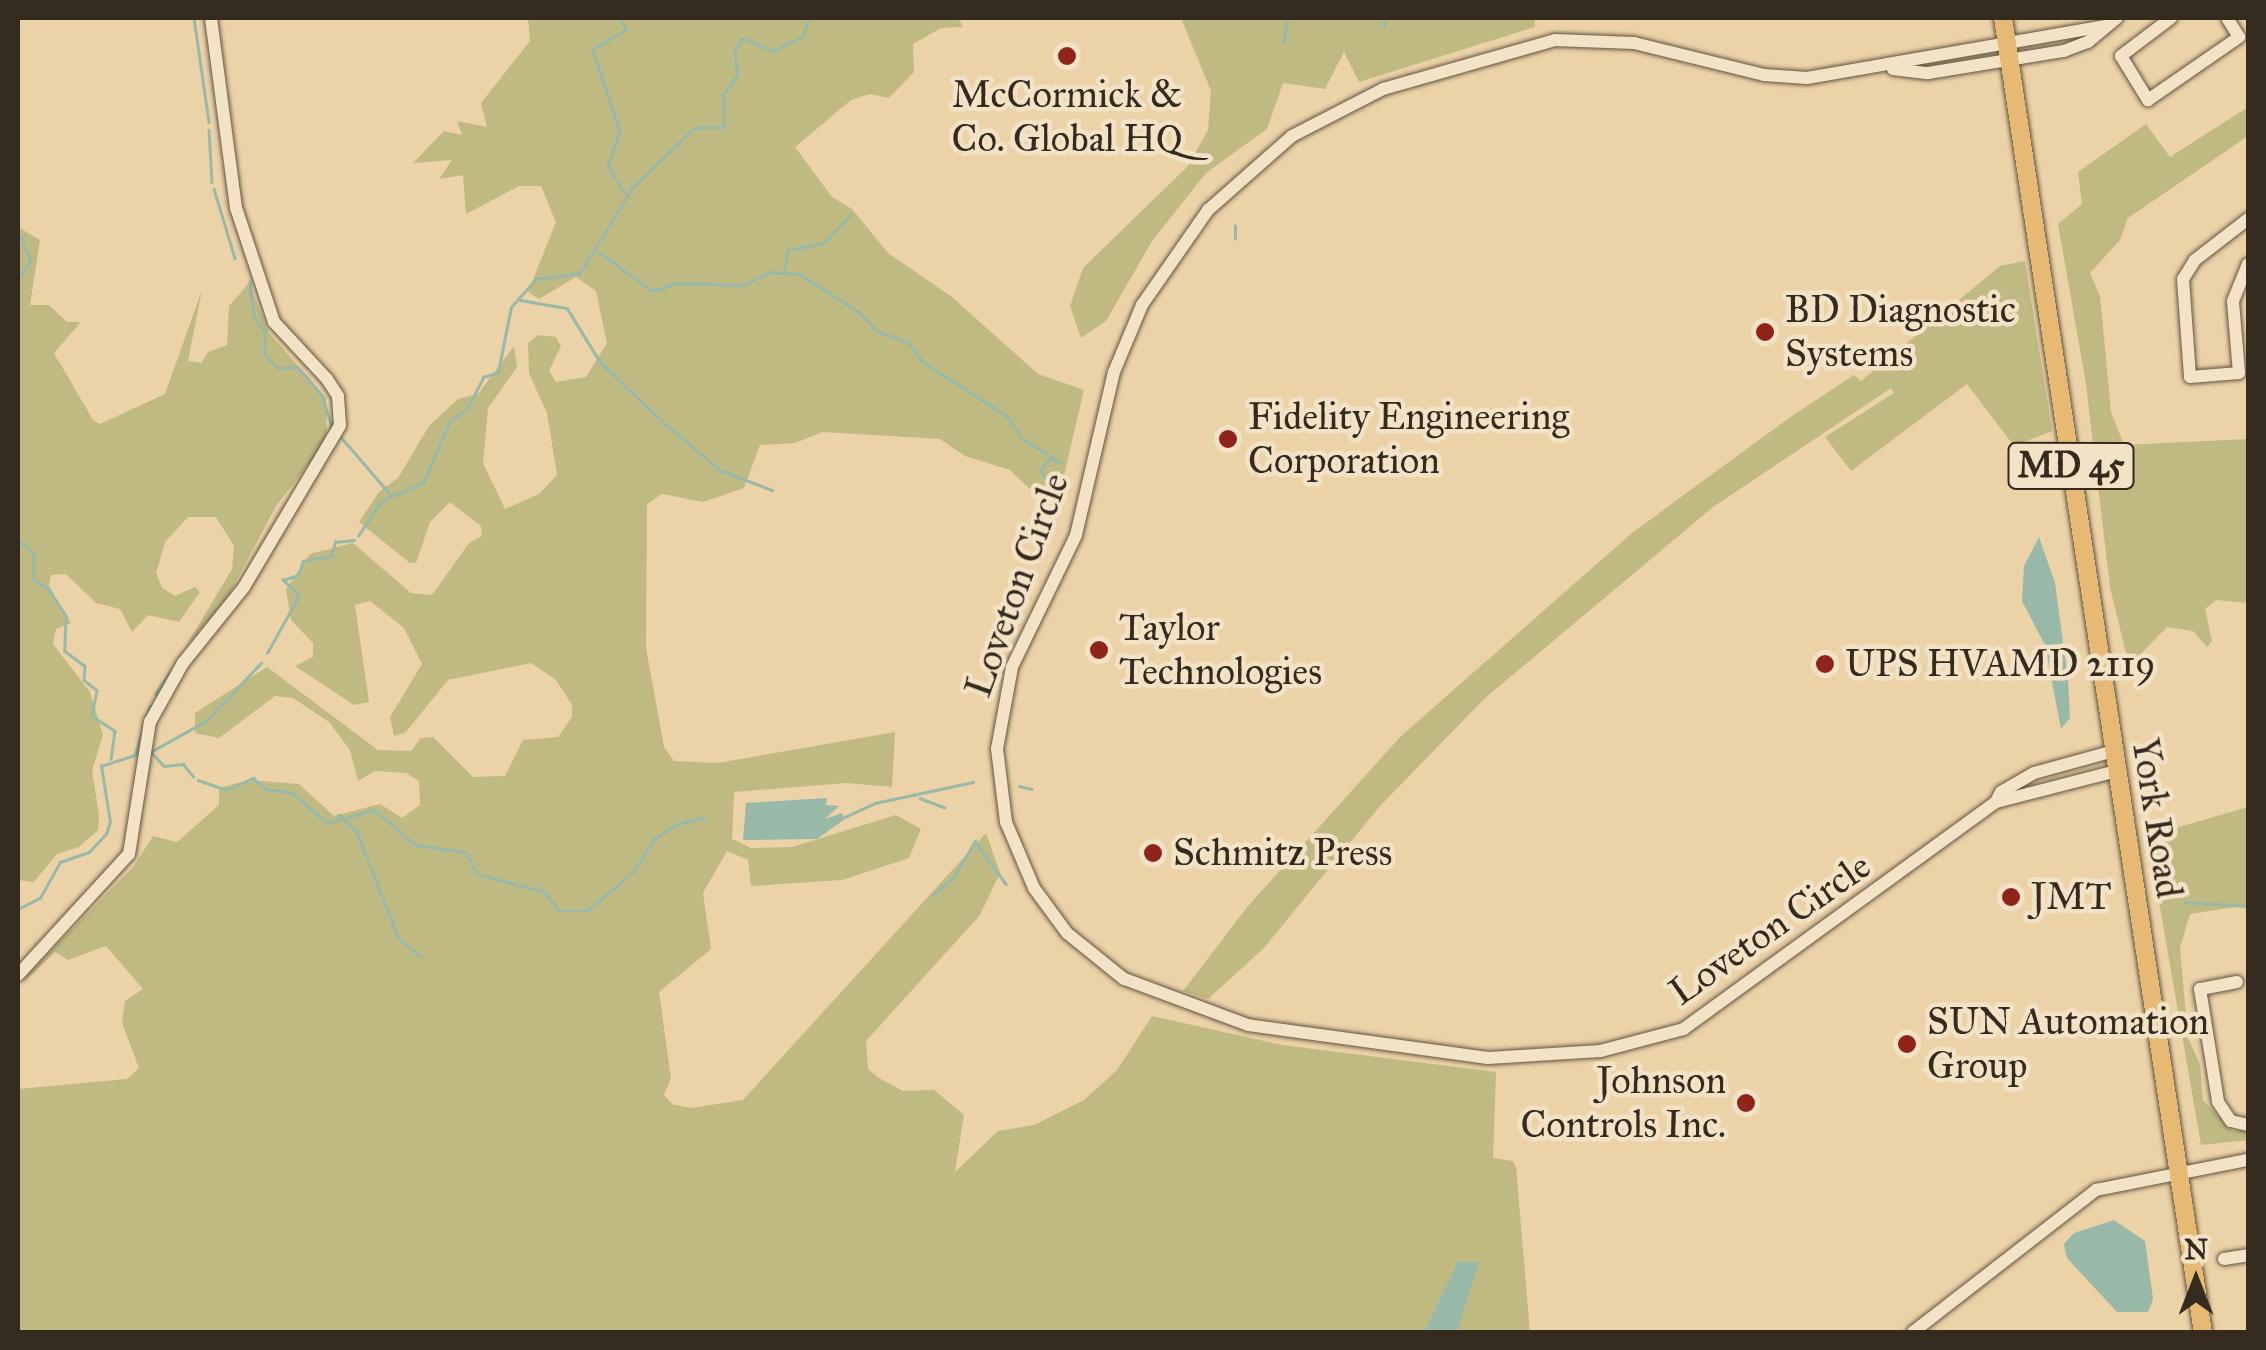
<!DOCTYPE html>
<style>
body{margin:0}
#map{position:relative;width:2266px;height:1350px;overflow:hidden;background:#ebd2a7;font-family:"IM FELL Great Primer",serif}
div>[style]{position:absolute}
.green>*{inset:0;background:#bfba82}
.water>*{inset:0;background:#98b8a8}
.stream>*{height:2.5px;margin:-1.25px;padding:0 1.25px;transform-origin:1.25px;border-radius:1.25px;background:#98b8a8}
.roads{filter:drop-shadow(0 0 2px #625440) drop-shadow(0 0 2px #625440)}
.minor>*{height:12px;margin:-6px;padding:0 6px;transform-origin:6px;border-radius:6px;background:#f2e2c6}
.major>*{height:18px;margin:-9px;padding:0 9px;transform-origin:9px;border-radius:9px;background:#e6b974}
.dots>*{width:28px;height:28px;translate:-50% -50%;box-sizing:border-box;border:5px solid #f2e2c6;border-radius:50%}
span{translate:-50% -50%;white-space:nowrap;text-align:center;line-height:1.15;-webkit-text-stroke:9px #f2e2c6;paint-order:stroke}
.shield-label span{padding:2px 8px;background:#f2e2c6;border:2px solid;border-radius:8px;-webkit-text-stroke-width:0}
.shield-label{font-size:35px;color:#342a1e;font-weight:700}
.poi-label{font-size:38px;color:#342a1e}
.left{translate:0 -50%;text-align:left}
.right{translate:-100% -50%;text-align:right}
.street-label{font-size:38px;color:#342a1e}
.frame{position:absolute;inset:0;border:20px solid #342a1e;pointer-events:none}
.north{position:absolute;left:2146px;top:1230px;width:100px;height:100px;-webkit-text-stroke:8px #f2e2c6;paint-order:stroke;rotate:0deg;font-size:28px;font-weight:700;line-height:40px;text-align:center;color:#342a1e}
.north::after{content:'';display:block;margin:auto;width:35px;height:45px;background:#342a1e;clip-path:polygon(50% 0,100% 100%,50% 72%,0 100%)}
</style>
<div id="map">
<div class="green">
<i style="clip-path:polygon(528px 18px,958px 18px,963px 27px,941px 28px,913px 44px,914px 72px,889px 98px,870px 94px,851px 100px,795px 147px,832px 197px,852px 209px,888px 253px,952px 297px,1038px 374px,1084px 390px,1061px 488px,1053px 496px,1033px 492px,1010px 470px,965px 456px,940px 439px,823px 432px,795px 443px,760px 445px,744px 488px,703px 502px,662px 494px,647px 504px,646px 648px,664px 747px,674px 761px,718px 763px,895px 732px,892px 787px,847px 783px,734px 792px,732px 839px,751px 848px,792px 847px,896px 815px,921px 829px,909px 858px,842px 880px,751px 886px,748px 860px,727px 851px,703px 893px,711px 949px,659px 992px,671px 1078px,664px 1095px,672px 1104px,691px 1108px,743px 1100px,986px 833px,1000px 873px,980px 915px,866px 1041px,868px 1069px,879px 1078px,903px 1091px,934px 1090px,964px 1115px,955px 1172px,998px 1131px,1034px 1125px,1084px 1100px,1117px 1070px,1152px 1016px,1282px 1045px,1496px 1072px,1493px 1158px,1513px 1161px,1516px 1167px,1530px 1332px,18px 1332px,18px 1089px,127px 1079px,139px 1068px,122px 1023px,125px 1001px,143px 989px,106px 946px,68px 960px,55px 952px,24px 982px,29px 973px,134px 866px,153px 836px,177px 842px,219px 805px,219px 788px,249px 780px,299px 784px,334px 816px,380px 804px,402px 818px,420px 805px,419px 781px,406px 773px,375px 771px,358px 781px,350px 750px,329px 722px,293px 698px,275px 696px,219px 738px,195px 733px,195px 713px,267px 667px,378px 750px,411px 751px,421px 738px,433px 737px,473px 777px,505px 776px,523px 740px,558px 737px,572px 717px,572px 705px,556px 680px,531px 663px,448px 680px,406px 732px,394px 736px,390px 717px,422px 664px,404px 628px,370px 601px,355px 605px,369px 702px,354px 705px,295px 666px,313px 657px,313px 643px,291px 620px,286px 589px,310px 554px,353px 543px,411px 593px,432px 595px,469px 543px,482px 536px,481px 526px,450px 502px,430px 522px,416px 563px,410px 563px,359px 522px,379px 492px,398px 478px,429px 426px,458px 399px,478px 394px,514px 346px,517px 367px,488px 408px,483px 463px,505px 509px,539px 494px,557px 475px,547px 413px,529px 373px,528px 343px,538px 335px,556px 337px,561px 346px,549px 371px,556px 382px,586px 377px,607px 343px,596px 291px,576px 277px,539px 299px,528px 292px,556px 222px,541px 186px,519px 186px,466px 214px,463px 175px,439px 179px,452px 160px,413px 163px,444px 131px,462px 135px,457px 121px,487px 127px,481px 103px,530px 41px)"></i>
<i style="clip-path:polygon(1181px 18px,1534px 18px,1535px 27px,1359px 82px,1344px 52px,1325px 89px,1283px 83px,1267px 129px,1206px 173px,1152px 241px,1106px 321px,1081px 338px,1070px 306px,1083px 268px,1188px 166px,1208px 130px,1211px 91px)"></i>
<i style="clip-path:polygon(2248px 107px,2248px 136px,2128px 218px,2120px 240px,2090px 273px,2100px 296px,2111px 412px,2124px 445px,2248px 439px,2248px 603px,2216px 600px,2205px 609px,2212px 641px,2207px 647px,2193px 631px,2167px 627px,2129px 666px,2110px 587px,2086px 384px,2058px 224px,2082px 204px,2078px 172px,2146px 124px,2170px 157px)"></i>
<i style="clip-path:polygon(18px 227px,40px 240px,30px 305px,49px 305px,67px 322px,81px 322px,54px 353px,93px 420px,100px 424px,165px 394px,202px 290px,188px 361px,201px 363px,208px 352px,227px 345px,229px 306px,249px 283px,269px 333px,326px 398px,327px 433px,319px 451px,276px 506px,227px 598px,186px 646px,232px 569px,234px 546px,216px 517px,188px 517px,165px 542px,156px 573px,162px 588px,175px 596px,195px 587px,200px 592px,179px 622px,148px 615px,132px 632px,120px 609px,96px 603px,66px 574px,51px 575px,49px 586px,71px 623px,56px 629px,53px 644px,90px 692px,103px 735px,92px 770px,99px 815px,98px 830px,79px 847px,57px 854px,34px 882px,18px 880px)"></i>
<i style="clip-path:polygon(2025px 261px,2052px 431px,2014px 446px,1967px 384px,1851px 471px,1825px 437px,1894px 393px,1891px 388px,1713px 507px,1484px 699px,1380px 806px,1263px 949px,1208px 999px,1183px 991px,1248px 906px,1401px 736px,1632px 533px,1789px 418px,1854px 375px,1861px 381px,2000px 266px)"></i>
<i style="clip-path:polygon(2248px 807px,2248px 905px,2190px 914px,2180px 948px,2188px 1038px,2200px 1064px,2203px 1100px,2232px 1131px,2248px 1130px,2248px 1140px,2201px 1145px,2150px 849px,2162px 832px)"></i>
</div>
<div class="water">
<i style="clip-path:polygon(2039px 537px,2055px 583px,2068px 679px,2070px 718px,2061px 729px,2045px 645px,2022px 601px,2024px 566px)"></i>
<i style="clip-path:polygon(827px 798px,826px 805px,839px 806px,825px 819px,842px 813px,845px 819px,817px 839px,743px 840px,746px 803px)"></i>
<i style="clip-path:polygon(2114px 1220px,2145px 1241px,2153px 1299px,2148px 1312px,2117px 1312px,2067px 1258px,2064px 1244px,2074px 1233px)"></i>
<i style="clip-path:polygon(1458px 1262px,1479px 1262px,1457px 1332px,1424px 1332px)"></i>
</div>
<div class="stream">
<i style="left:194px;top:18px;width:105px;rotate:81.8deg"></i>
<i style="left:620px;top:18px;width:13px;rotate:63deg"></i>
<i style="left:626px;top:30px;width:39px;rotate:149deg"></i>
<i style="left:593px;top:50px;width:85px;rotate:71.6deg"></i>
<i style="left:620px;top:131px;width:37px;rotate:109deg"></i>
<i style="left:608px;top:166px;width:32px;rotate:58deg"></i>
<i style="left:1384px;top:27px;width:9px;rotate:-84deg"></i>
<i style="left:1283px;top:43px;width:25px;rotate:-79deg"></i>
<i style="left:209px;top:130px;width:52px;rotate:86.7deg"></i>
<i style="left:214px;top:189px;width:72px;rotate:73.1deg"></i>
<i style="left:1235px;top:239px;width:13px;rotate:-90deg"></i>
<i style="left:599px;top:252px;width:66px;rotate:36.3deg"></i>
<i style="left:652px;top:291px;width:25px;rotate:-18deg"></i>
<i style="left:676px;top:283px;width:68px;rotate:1.7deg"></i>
<i style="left:744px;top:285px;width:29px;rotate:-27deg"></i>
<i style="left:770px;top:272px;width:29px;rotate:4deg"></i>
<i style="left:799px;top:274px;width:70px;rotate:32.1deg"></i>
<i style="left:858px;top:311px;width:28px;rotate:46deg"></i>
<i style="left:877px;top:331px;width:33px;rotate:20deg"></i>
<i style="left:908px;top:342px;width:25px;rotate:53deg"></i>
<i style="left:923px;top:362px;width:100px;rotate:32.7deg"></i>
<i style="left:1007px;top:416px;width:28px;rotate:55deg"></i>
<i style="left:1023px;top:439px;width:44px;rotate:31.9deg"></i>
<i style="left:784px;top:270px;width:20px;rotate:-79deg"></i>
<i style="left:788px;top:250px;width:37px;rotate:-11deg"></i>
<i style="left:824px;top:243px;width:40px;rotate:-47deg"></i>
<i style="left:18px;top:279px;width:22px;rotate:-56deg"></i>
<i style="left:30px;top:261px;width:26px;rotate:-111deg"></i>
<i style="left:250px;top:282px;width:35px;rotate:83deg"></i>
<i style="left:254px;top:317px;width:18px;rotate:52deg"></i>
<i style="left:265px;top:331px;width:24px;rotate:90deg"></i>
<i style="left:265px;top:355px;width:18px;rotate:45deg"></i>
<i style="left:278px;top:368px;width:19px;rotate:-3deg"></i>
<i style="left:297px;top:367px;width:13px;rotate:45deg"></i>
<i style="left:306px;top:376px;width:26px;rotate:51deg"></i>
<i style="left:322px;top:396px;width:33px;rotate:72deg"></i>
<i style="left:520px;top:300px;width:48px;rotate:9.7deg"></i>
<i style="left:567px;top:308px;width:65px;rotate:58.3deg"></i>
<i style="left:601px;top:363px;width:93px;rotate:43.3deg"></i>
<i style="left:669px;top:427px;width:67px;rotate:40.1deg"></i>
<i style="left:720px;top:470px;width:56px;rotate:21deg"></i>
<i style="left:342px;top:438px;width:75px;rotate:49.3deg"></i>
<i style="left:1051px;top:458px;width:16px;rotate:130deg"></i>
<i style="left:1041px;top:470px;width:37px;rotate:61deg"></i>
<i style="left:358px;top:536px;width:42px;rotate:-56.7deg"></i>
<i style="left:381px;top:501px;width:46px;rotate:-23.2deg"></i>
<i style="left:423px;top:483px;width:68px;rotate:-66.5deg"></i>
<i style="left:450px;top:421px;width:21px;rotate:-35deg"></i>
<i style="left:467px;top:409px;width:36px;rotate:-63deg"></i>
<i style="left:483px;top:377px;width:16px;rotate:-18deg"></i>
<i style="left:498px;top:372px;width:66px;rotate:-78.7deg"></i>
<i style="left:511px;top:307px;width:38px;rotate:-48deg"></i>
<i style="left:536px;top:279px;width:44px;rotate:-7.8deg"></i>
<i style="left:580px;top:273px;width:100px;rotate:-58.5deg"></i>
<i style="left:632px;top:188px;width:86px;rotate:-44.1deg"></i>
<i style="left:694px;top:128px;width:30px;rotate:-2deg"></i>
<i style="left:724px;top:127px;width:32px;rotate:-92deg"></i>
<i style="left:723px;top:95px;width:24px;rotate:-55deg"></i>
<i style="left:737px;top:75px;width:23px;rotate:-97deg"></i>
<i style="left:734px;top:52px;width:16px;rotate:-60deg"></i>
<i style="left:742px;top:38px;width:34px;rotate:23deg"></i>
<i style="left:773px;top:51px;width:34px;rotate:-27deg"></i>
<i style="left:803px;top:36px;width:19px;rotate:-72deg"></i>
<i style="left:18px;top:540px;width:21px;rotate:39deg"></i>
<i style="left:34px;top:553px;width:27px;rotate:90deg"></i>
<i style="left:34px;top:580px;width:16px;rotate:30deg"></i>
<i style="left:48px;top:588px;width:33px;rotate:57deg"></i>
<i style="left:66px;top:616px;width:35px;rotate:92deg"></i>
<i style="left:65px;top:651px;width:25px;rotate:37deg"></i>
<i style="left:85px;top:666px;width:14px;rotate:94deg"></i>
<i style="left:84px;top:680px;width:16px;rotate:38deg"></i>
<i style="left:97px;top:690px;width:26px;rotate:101deg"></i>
<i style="left:92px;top:716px;width:27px;rotate:33deg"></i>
<i style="left:115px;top:731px;width:28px;rotate:98deg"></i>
<i style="left:267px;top:653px;width:65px;rotate:-60.7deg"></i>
<i style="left:299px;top:596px;width:23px;rotate:-135deg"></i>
<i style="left:283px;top:580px;width:16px;rotate:-18deg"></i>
<i style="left:298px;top:575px;width:15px;rotate:-70deg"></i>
<i style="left:303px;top:561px;width:28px;rotate:-10deg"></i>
<i style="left:331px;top:556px;width:15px;rotate:-74deg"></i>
<i style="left:335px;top:542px;width:19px;rotate:-6deg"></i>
<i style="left:155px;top:694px;width:29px;rotate:-55deg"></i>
<i style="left:152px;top:751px;width:62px;rotate:-29.1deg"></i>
<i style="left:206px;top:721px;width:80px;rotate:-46.5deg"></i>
<i style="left:152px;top:753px;width:18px;rotate:47deg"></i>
<i style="left:164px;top:766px;width:19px;rotate:-6deg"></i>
<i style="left:183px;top:764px;width:16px;rotate:50deg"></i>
<i style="left:135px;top:754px;width:50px;rotate:-72.6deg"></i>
<i style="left:198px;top:780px;width:31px;rotate:19deg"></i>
<i style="left:227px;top:790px;width:29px;rotate:-25deg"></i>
<i style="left:253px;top:778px;width:17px;rotate:40deg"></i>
<i style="left:266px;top:789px;width:27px;rotate:8deg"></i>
<i style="left:293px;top:793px;width:45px;rotate:41.4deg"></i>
<i style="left:327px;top:823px;width:49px;rotate:-15.5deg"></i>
<i style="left:374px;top:810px;width:55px;rotate:39.8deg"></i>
<i style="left:416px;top:845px;width:50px;rotate:8deg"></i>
<i style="left:466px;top:852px;width:25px;rotate:63deg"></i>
<i style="left:477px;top:874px;width:70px;rotate:14.8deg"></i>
<i style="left:545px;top:892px;width:24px;rotate:52deg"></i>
<i style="left:560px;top:911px;width:27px"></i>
<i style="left:587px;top:911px;width:62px;rotate:-40.4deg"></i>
<i style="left:634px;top:871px;width:38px;rotate:-58deg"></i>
<i style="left:654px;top:839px;width:27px;rotate:-33deg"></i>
<i style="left:677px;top:824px;width:28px;rotate:-13deg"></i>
<i style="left:1019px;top:786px;width:13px;rotate:13deg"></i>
<i style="left:920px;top:798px;width:26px;rotate:21deg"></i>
<i style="left:339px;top:815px;width:25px;rotate:43deg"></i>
<i style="left:357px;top:832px;width:115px;rotate:68.6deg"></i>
<i style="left:399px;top:939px;width:27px;rotate:39deg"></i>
<i style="left:845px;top:817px;width:33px;rotate:-25deg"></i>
<i style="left:875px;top:803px;width:100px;rotate:-12.1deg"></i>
<i style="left:932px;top:896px;width:29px;rotate:-41deg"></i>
<i style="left:954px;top:877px;width:42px;rotate:-59.7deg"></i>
<i style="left:975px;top:841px;width:53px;rotate:54.2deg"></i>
<i style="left:2184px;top:902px;width:64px;rotate:3.6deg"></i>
<i style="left:18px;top:909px;width:25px;rotate:-27deg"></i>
<i style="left:40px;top:898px;width:41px;rotate:-60.9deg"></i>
<i style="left:60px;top:862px;width:31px;rotate:-19deg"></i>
<i style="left:89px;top:852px;width:25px;rotate:-47deg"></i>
<i style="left:106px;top:834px;width:13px;rotate:-72deg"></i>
<i style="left:110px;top:822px;width:57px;rotate:-99.1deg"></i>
<i style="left:101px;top:766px;width:40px;rotate:-18deg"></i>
</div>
<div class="roads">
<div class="minor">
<i style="left:2171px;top:18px;width:63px;rotate:142.8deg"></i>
<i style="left:2121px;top:56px;width:52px;rotate:58.5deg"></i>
<i style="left:2148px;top:100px;width:111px;rotate:-34.7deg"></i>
<i style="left:2239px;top:37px;width:22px;rotate:-122deg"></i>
<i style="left:1893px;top:69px;width:35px;rotate:7deg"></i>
<i style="left:1928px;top:73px;width:138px;rotate:-9.2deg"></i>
<i style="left:2064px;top:51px;width:26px;rotate:-21deg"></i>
<i style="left:2088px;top:42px;width:38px;rotate:-40deg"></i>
<i style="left:2248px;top:219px;width:67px;rotate:142.3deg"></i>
<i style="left:2195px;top:260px;width:22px;rotate:122deg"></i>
<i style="left:2183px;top:279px;width:98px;rotate:85.9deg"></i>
<i style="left:2190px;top:377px;width:49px;rotate:-4.7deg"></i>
<i style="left:2239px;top:373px;width:72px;rotate:-94.8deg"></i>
<i style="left:2233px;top:301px;width:40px;rotate:-68deg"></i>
<i style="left:2114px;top:751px;width:83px;rotate:164.6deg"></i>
<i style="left:2034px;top:773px;width:38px;rotate:150deg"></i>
<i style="left:2001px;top:792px;width:11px;rotate:117deg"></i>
<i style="left:1996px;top:802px;width:125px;rotate:-14.4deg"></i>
<i style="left:1996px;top:802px;width:386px;rotate:144deg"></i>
<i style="left:1684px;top:1029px;width:87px;rotate:165.3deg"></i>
<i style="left:1600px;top:1051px;width:112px;rotate:176.4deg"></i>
<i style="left:1488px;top:1058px;width:242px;rotate:-172.2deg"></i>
<i style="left:1248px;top:1025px;width:132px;rotate:-159.6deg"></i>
<i style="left:1124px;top:979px;width:73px;rotate:-141.1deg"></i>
<i style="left:1067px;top:933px;width:56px;rotate:-126.3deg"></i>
<i style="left:1034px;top:888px;width:72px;rotate:-113deg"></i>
<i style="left:1006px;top:822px;width:74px;rotate:-97deg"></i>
<i style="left:997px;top:749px;width:83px;rotate:-79.6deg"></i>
<i style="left:1012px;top:667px;width:147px;rotate:-64.1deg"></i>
<i style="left:1076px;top:535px;width:167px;rotate:-76.9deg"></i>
<i style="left:1114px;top:372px;width:73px;rotate:-67.3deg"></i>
<i style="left:1142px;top:305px;width:116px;rotate:-55.2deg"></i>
<i style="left:1208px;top:210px;width:112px;rotate:-41.4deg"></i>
<i style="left:1292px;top:136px;width:102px;rotate:-27.3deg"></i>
<i style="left:1383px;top:89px;width:179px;rotate:-15.9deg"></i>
<i style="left:1555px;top:40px;width:79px;rotate:2.2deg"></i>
<i style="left:1634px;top:43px;width:134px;rotate:13.8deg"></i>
<i style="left:1764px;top:75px;width:43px;rotate:4deg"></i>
<i style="left:1807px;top:78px;width:302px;rotate:-9.9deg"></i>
<i style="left:18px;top:975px;width:164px;rotate:-47.5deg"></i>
<i style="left:129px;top:854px;width:134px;rotate:-81deg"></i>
<i style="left:150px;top:722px;width:68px;rotate:-60.8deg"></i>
<i style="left:183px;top:663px;width:97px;rotate:-51.2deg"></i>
<i style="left:244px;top:587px;width:188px;rotate:-59.3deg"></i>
<i style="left:340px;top:425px;width:29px;rotate:-94deg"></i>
<i style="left:338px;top:396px;width:20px;rotate:-123deg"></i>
<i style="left:327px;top:379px;width:78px;rotate:-132.9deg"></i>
<i style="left:274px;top:322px;width:120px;rotate:-108.4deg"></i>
<i style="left:236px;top:208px;width:192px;rotate:-97.5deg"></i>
<i style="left:2237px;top:982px;width:38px;rotate:169deg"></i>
<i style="left:2200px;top:989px;width:114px;rotate:80.9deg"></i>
<i style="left:2218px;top:1102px;width:23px;rotate:56deg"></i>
<i style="left:2231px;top:1121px;width:17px;rotate:13deg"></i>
<i style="left:2224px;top:1259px;width:24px;rotate:-9deg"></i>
<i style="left:1913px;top:1332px;width:232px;rotate:-37.8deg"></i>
<i style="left:2096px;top:1190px;width:155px;rotate:-11.2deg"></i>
</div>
<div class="major">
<i style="left:2003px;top:18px;width:1329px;rotate:81.35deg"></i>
</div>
</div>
<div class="dots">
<i style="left:1067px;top:56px;background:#8f2418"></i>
<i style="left:1765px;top:332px;background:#8f2418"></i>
<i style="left:1228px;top:439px;background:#8f2418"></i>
<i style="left:1099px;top:650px;background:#8f2418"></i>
<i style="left:1825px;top:664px;background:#8f2418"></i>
<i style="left:1153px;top:853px;background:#8f2418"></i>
<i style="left:2011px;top:897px;background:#8f2418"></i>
<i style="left:1907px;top:1044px;background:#8f2418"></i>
<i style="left:1746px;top:1103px;background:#8f2418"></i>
</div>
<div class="shield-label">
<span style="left:2071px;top:466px">MD 45</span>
</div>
<div class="poi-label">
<span style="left:1067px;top:117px">McCormick &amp;<br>Co. Global HQ</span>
<span class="left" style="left:1785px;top:332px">BD Diagnostic<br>Systems</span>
<span class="left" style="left:1248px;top:439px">Fidelity Engineering<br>Corporation</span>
<span class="left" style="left:1119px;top:650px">Taylor<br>Technologies</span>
<span class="left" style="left:1845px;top:664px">UPS HVAMD 2119</span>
<span class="left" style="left:1173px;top:853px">Schmitz Press</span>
<span class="left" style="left:2031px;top:897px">JMT</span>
<span class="left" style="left:1927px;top:1044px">SUN Automation<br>Group</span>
<span class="right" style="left:1726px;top:1103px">Johnson<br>Controls Inc.</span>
</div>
<div class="street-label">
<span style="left:1017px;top:585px;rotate:-70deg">Loveton Circle</span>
<span style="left:2157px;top:818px;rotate:81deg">York Road</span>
<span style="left:1770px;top:929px;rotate:-35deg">Loveton Circle</span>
</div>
<div class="frame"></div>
<div class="north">N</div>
</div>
